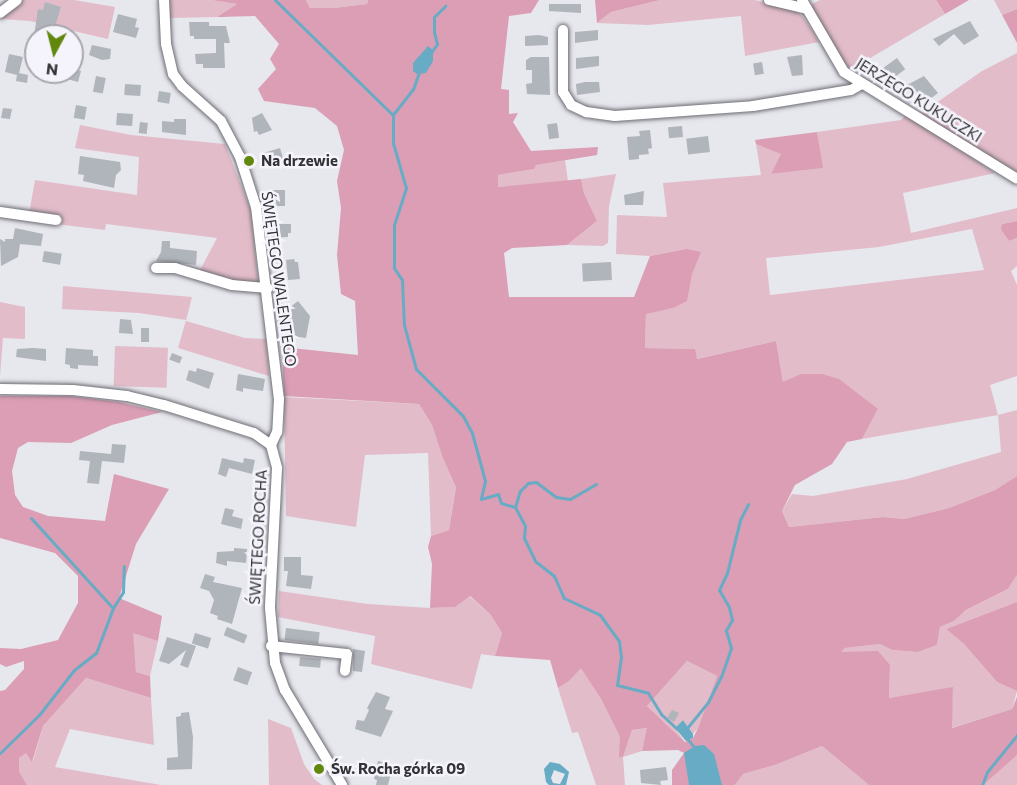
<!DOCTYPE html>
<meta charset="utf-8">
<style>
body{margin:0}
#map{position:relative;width:1017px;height:785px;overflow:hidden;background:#e7e7ee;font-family:Commissioner,sans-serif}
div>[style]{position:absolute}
.green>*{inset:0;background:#e3bcc9;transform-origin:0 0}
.forest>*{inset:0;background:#db9eb4}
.water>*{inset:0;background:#68abc5}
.stream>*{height:3px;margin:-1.5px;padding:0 1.5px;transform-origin:1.5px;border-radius:1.5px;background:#68abc5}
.building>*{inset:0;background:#b0b5bb;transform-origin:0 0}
.roads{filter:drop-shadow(0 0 2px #6d6c73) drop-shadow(0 0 2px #6d6c73)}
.minor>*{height:10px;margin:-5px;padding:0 5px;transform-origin:5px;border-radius:5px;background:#fff}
.dots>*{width:16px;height:16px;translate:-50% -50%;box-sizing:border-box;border:3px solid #f5f4fc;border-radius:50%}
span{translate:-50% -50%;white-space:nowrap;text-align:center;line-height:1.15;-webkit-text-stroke:5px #f5f4fc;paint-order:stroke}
.street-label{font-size:15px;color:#333336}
.poi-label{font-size:15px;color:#333336;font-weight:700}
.left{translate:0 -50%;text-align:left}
.north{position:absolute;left:24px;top:24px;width:60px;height:60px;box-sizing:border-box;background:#f5f4fc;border:2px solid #a7a7ad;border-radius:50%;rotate:187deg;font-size:16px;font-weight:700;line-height:24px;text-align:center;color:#333336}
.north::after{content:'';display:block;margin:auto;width:21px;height:27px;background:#62870d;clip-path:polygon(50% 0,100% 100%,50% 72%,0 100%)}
</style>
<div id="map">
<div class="green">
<i style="clip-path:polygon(23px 0,74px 0,115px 7px,108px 39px,30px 21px,1px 19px)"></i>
<i style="clip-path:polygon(170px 0,211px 0,237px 4px,217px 17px,169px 18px)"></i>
<i style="clip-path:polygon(306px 0,368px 0,367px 4px,334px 8px,310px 8px)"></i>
<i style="clip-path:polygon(660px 0,755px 0,796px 11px,804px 18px,819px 42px,745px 56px,741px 16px,648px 25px,597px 23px,611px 12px)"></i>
<i style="clip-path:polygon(820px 0,936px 0,945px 14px,872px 57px,853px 72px,843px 62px,811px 9px,812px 4px)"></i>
<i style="clip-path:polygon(994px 0,1017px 0,1017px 9px,1002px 15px)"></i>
<i style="clip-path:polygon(1017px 53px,1017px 172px,919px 115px,982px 71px)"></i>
<i style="clip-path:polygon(evenodd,906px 115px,995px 173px,903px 193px,911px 233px,1017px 208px,1017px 221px,1002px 224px,1009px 241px,1017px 238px,1017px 266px,1011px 271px,1017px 285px,1017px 376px,990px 385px,998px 415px,1017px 410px,1017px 476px,995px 490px,949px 508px,904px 519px,883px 517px,789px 527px,782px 511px,792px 494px,813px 496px,907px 479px,1001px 452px,998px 415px,862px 439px,878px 409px,783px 382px,776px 341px,696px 359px,694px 349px,645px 348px,646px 313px,673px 308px,686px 249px,650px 256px,616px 254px,617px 215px,667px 217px,663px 183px,761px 175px,756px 144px,782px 154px,771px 174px,822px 168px,817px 132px,901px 120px,906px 115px,972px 229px,984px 270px,770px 295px,766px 258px,879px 247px,972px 229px)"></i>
<i style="clip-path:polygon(80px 125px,131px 135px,225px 144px,251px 211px,259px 292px,199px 272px,217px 238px,106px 224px,105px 230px,31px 221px,29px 214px,35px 180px,137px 195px,139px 157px,75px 148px)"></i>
<i style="clip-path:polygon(565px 160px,568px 181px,498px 187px,498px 175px,534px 169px,535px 165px)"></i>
<i style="clip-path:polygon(616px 174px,609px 206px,608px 243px,603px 246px,567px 245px,597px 221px,584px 193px,581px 179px)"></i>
<i style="clip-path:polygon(63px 286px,192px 297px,186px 321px,245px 338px,266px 339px,269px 376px,178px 348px,186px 320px,139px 313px,62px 309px)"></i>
<i style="clip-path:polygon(0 302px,25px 307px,25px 339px,3px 338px,0 376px)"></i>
<i style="left:115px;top:346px;width:53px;height:40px;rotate:2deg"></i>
<i style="clip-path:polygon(284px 397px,419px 404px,432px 425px,442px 456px,456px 486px,449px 530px,431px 536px,428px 453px,365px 455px,356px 527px,286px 516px)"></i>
<i style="clip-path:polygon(1017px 575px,1017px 602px,946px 629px,964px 644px,997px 682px,1017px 691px,1012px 709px,951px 728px,953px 688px,889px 698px,890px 665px,840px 652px,845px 648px,880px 644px,892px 650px,918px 652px,937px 645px,940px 627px,954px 621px,966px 610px,1008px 589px)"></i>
<i style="clip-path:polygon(279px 591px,368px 604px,430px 608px,455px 607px,469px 596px,490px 614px,502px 633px,495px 656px,481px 654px,472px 689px,371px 664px,375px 636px,278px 617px)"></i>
<i style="clip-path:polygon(132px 632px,158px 641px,150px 676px,136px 672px)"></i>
<i style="clip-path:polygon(687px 661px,717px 676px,698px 728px,693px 734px,683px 720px,675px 728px,685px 742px,647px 706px)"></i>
<i style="clip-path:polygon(581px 667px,601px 699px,620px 737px,623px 757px,632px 730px,648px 728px,642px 751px,623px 757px,625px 785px,596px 785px,578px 732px,572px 733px,558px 688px,568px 682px)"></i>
<i style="clip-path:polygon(86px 678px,151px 698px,154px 745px,70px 729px,55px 767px,161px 785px,27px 785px,19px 771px,19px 758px,26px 752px,33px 761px,43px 726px)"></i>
<i style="clip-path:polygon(268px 719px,291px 728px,304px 764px,314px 779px,322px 785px,269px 785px)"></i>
<i style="clip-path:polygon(822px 746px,869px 785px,735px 785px,743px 774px,775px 765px)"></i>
<i style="clip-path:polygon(1017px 755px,1017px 785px,983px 785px,987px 779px)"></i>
</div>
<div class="forest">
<i style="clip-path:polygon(evenodd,211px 0,306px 0,310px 8px,334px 8px,367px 4px,368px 0,539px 0,531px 13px,509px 16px,501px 89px,509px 90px,509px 114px,518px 113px,513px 122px,531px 151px,598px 147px,597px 155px,536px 165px,534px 169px,498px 175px,498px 187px,581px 179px,584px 193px,597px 221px,567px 245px,512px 248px,504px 253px,509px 297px,634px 297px,650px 256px,686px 249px,701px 252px,692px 274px,687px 301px,673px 308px,646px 314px,645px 348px,695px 349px,697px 359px,776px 341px,783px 382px,801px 374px,822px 374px,839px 379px,878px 409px,862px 439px,847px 442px,832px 464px,795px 485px,782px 511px,789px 527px,883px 517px,904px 519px,949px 508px,995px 490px,1017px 476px,1017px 575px,1008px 589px,966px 610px,954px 621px,940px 627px,937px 645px,918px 652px,892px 650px,880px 644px,845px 648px,841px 652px,878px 651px,890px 665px,889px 698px,953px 687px,952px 728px,1012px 709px,1017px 697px,1017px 755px,983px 785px,869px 785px,822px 746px,775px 765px,743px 774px,735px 785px,672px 785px,672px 770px,684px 753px,678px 750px,642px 751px,647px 728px,632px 730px,623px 757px,619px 757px,620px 737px,601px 699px,581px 668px,568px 682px,558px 688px,550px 660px,495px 656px,502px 633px,490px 614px,470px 596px,455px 607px,430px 608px,432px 564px,428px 547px,431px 536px,449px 530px,456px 487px,442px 456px,432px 425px,419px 404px,284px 396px,282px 347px,358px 355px,355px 301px,341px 294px,337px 255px,341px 208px,337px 181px,344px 150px,337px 126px,315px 108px,264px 101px,258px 89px,276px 69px,270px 59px,279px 44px,255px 16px,217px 17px,237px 4px,211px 0,687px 661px,717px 676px,698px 728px,693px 738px,685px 742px,647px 706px,687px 661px)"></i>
<i style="clip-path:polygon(595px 0,660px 0,611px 12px,597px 23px)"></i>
<i style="clip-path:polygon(936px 0,969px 0,945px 14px)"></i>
<i style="clip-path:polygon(1017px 9px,1017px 43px,1002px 15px)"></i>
<i style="clip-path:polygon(817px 132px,823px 168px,771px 174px,781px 154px,756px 144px,755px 140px)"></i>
<i style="clip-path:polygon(1017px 221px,1017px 238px,1009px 241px,1001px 229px,1002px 224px)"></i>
<i style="clip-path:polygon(0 396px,70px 396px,119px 402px,162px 412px,112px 425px,71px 443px,28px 442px,18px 448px,12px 471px,15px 495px,23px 507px,48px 516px,105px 521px,114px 474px,169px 489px,136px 544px,119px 598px,162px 616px,158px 641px,133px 633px,136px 672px,150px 676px,151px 698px,86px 678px,43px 726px,32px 762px,26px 753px,19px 758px,19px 771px,27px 785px,0 785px,0 691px,5px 690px,24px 669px,24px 661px,6px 667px,0 664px,0 648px,21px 649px,58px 640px,78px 603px,78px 576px,55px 553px,0 538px)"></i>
<i style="clip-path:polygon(1017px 602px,1017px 691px,997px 682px,964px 644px,946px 629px)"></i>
</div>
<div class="water">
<i style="clip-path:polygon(428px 46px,433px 50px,433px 61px,426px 73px,417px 74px,413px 71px,413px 63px)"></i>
<i style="clip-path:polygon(683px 720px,693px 734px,693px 738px,686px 741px,675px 728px)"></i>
<i style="clip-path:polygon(704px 745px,714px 754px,722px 785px,689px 785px,684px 753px,695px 746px)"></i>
<i style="clip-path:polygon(evenodd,550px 762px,560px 764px,569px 772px,566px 785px,549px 785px,546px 782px,544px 769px,550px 762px,554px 770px,565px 774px,560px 784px,553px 783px,551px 778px,554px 770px)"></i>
</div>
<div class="stream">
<i style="left:275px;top:0;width:165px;rotate:44.3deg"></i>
<i style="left:430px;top:54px;width:12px;rotate:-55deg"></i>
<i style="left:437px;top:44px;width:12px;rotate:-104deg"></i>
<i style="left:434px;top:32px;width:15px;rotate:-90deg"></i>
<i style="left:434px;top:17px;width:16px;rotate:-45deg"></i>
<i style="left:419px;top:72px;width:18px;rotate:109deg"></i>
<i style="left:413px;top:89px;width:33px;rotate:128deg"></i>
<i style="left:393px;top:115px;width:28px;rotate:90deg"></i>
<i style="left:393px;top:143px;width:47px;rotate:73.9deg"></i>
<i style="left:406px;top:188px;width:39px;rotate:108deg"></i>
<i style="left:394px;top:225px;width:43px;rotate:90deg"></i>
<i style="left:394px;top:268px;width:14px;rotate:56deg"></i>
<i style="left:402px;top:280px;width:45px;rotate:87.5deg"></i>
<i style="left:404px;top:325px;width:46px;rotate:74.7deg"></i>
<i style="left:416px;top:369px;width:66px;rotate:45deg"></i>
<i style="left:463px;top:416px;width:19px;rotate:62deg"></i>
<i style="left:472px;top:433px;width:50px;rotate:74.8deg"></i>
<i style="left:485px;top:481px;width:18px;rotate:103deg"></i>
<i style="left:481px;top:499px;width:18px;rotate:-16deg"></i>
<i style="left:498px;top:494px;width:9px;rotate:72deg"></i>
<i style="left:501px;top:503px;width:15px;rotate:16deg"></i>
<i style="left:515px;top:507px;width:21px;rotate:62deg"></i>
<i style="left:525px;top:526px;width:12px;rotate:95deg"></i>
<i style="left:524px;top:538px;width:25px;rotate:64deg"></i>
<i style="left:535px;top:561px;width:24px;rotate:38deg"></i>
<i style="left:554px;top:576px;width:24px;rotate:66deg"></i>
<i style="left:564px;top:598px;width:40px;rotate:25deg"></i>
<i style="left:600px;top:615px;width:32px;rotate:54deg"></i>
<i style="left:619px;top:641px;width:16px;rotate:83deg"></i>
<i style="left:621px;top:657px;width:28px;rotate:98deg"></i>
<i style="left:617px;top:685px;width:32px;rotate:14deg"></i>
<i style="left:648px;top:693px;width:25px;rotate:58deg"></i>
<i style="left:661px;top:714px;width:22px;rotate:43deg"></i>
<i style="left:515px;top:507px;width:17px;rotate:-73deg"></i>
<i style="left:520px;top:491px;width:11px;rotate:-45deg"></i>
<i style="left:528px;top:483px;width:8px;rotate:-7deg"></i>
<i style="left:536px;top:482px;width:25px;rotate:37deg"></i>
<i style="left:556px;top:497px;width:14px;rotate:8deg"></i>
<i style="left:570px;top:499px;width:30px;rotate:-30deg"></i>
<i style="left:31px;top:518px;width:122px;rotate:47.7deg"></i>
<i style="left:687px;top:728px;width:33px;rotate:-51deg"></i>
<i style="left:708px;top:702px;width:28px;rotate:-63deg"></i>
<i style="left:721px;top:677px;width:31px;rotate:-71deg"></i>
<i style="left:731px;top:648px;width:19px;rotate:-106deg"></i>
<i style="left:726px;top:630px;width:12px;rotate:-59deg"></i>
<i style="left:732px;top:620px;width:13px;rotate:-103deg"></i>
<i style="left:729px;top:607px;width:20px;rotate:-120deg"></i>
<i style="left:719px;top:590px;width:19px;rotate:-65deg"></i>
<i style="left:727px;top:573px;width:55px;rotate:-76.2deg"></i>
<i style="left:740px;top:520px;width:18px;rotate:-63deg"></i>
<i style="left:686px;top:737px;width:14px;rotate:51deg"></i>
<i style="left:0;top:753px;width:54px;rotate:-44.3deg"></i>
<i style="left:39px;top:715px;width:57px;rotate:-52.1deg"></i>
<i style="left:74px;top:670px;width:28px;rotate:-38deg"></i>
<i style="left:96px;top:653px;width:48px;rotate:-69.3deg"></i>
<i style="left:113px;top:608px;width:19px;rotate:-58deg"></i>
<i style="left:123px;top:592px;width:26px;rotate:-88deg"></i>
<i style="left:982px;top:785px;width:14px;rotate:-69deg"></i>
<i style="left:987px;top:772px;width:48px;rotate:-51deg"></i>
</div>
<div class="building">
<i style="clip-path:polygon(45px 2px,61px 7px,54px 30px,68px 33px,68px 36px,34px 36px,38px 9px,43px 10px)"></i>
<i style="clip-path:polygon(549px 4px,581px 4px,581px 13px,549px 11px)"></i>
<i style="clip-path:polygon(118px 14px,137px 19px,135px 27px,139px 28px,136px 38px,113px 32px)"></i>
<i style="clip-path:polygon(970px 21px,979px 36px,964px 45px,954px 34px,939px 46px,933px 39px)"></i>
<i style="clip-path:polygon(189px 22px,209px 22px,209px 26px,226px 26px,230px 43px,224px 43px,225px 68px,203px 68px,203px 64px,196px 64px,195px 54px,216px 53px,216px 39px,194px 39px,194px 36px,190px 36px)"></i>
<i style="clip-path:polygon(598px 30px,598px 40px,575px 43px,575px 32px)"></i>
<i style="clip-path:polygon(539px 35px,548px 37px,548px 45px,525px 46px,525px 36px)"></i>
<i style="clip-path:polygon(92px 45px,111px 49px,110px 59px,102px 60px,89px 55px)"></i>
<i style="clip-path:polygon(9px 54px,23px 57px,19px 73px,28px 75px,27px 83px,16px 81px,17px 75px,5px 72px)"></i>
<i style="clip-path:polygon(802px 55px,803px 75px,792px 76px,787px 57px)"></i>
<i style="clip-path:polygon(599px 56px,599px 66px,576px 69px,576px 58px)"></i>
<i style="clip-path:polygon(531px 57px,549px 57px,550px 95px,527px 94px,526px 84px,532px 83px,532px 70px,526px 70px,526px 60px)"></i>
<i style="left:897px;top:58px;width:14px;height:21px;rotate:54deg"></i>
<i style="left:762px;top:62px;width:12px;height:9px;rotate:81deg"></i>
<i style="clip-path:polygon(72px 68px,81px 71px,78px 82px,64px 78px,66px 72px,72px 72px)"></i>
<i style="left:96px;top:76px;width:10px;height:16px;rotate:11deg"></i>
<i style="clip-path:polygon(924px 76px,938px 93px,930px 99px,928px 97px,924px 100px,916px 91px,911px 95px,905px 86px)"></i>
<i style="clip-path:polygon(585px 82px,599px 82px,600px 92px,577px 95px,576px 84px)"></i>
<i style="left:125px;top:84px;width:16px;height:11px;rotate:4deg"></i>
<i style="left:159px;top:91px;width:12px;height:11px;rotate:9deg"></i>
<i style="left:76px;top:105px;width:11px;height:13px;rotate:10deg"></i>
<i style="clip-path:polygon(3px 108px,12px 109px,10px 119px,1px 118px)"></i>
<i style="left:117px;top:113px;width:16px;height:12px;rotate:4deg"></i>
<i style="clip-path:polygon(262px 113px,272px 130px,259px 135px,257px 131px,254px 132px,252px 118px)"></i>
<i style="clip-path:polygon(174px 119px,186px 119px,186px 135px,162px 132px,162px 121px,174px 122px)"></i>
<i style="left:140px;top:122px;width:8px;height:11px;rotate:7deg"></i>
<i style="left:557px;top:123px;width:15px;height:10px;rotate:82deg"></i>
<i style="left:682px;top:126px;width:11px;height:14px;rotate:85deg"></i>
<i style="clip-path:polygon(650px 130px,652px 148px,648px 149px,649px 154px,639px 155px,639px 159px,629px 160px,627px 137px,640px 136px,639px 131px)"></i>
<i style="left:708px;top:136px;width:16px;height:22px;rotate:83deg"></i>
<i style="left:280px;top:148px;width:14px;height:20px;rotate:73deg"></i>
<i style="clip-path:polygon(80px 156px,120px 162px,121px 170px,116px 175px,114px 188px,83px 181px,84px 175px,78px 174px)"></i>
<i style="left:272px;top:190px;width:13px;height:16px"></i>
<i style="clip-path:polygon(644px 191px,643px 205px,625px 205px,624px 195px)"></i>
<i style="clip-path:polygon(276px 224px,291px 224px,291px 233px,288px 233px,288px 237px,270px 238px,270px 228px,276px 228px)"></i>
<i style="clip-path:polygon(15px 228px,43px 234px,41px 246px,20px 244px,18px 257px,1px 266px,0 239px,5px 242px,5px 239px,13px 239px)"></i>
<i style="clip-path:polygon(162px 241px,170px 241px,170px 248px,197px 251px,196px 265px,156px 261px,161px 252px)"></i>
<i style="left:44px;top:251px;width:18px;height:11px;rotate:9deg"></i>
<i style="clip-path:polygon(294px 259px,295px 262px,298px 262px,300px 279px,288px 280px,286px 260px)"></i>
<i style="left:611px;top:262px;width:18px;height:29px;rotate:87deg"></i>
<i style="clip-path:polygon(298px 301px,310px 316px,306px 338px,291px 336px,292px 320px,289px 308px)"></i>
<i style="clip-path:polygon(120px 319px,131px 320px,133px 334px,119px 333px)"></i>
<i style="left:141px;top:328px;width:8px;height:14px"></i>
<i style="clip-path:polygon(33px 348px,46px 349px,46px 361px,16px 357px,17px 349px)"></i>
<i style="clip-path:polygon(66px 348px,93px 350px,93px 356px,98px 356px,98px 366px,78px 365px,78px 369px,70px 368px,70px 365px,65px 364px)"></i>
<i style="left:172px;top:353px;width:11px;height:7px;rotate:22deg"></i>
<i style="clip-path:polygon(197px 368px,214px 373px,209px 389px,186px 380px,189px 370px,196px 372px)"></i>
<i style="clip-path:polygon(238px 374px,265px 379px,263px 391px,243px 388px,243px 392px,236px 390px)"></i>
<i style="clip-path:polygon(112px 444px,126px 445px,124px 463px,102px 461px,99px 484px,87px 483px,90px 461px,79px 460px,80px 451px,111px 454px)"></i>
<i style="clip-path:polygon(222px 458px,243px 463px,244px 458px,255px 460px,252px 474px,229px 468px,226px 477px,218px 474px)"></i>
<i style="clip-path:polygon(225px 508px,234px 510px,232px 516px,243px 519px,241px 529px,221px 524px)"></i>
<i style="clip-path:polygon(234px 548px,247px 549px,246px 563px,227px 561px,227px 566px,216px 563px,217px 552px,234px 551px)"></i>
<i style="clip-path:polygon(284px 557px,301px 557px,301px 575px,313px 576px,311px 589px,286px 586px,288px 571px,284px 571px)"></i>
<i style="clip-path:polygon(205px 574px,215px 577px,213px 582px,242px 588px,232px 624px,217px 619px,218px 616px,210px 613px,214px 600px,209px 591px,200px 588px)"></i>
<i style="left:227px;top:627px;width:22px;height:9px;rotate:22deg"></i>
<i style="left:286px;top:628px;width:34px;height:12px;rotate:7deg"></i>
<i style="left:195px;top:633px;width:17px;height:11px;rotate:17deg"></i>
<i style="clip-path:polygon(167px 637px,196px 646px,188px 668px,180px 665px,186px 650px,169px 664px,159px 661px)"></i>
<i style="clip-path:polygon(353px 649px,365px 651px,362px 672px,353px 671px)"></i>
<i style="left:300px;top:657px;width:21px;height:9px;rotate:5deg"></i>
<i style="left:238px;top:667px;width:15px;height:14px;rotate:20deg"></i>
<i style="clip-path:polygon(376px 692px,390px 697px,385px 709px,393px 711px,381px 737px,355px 729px,357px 720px,364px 721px,369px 710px,367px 708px)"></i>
<i style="clip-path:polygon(672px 710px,679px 713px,674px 722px,667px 718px)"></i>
<i style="clip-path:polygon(189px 712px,193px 737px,192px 769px,167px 770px,167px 758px,178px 757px,176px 717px,181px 716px,181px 713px)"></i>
<i style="clip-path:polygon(378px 761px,390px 764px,389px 768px,392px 769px,388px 785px,376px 785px,377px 780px,374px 779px)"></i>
<i style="clip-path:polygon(666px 767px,668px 780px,660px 781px,661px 785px,641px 783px,640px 770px)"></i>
</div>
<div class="roads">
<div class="minor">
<i style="left:164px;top:0;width:44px;rotate:87.4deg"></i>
<i style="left:166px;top:44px;width:31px;rotate:77deg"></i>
<i style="left:173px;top:74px;width:15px;rotate:53deg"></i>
<i style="left:182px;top:86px;width:52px;rotate:41.9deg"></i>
<i style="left:221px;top:121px;width:41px;rotate:62.2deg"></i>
<i style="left:240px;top:157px;width:52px;rotate:72.3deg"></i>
<i style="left:256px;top:207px;width:193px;rotate:83.2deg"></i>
<i style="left:279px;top:399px;width:33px;rotate:93deg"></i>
<i style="left:277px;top:432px;width:14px;rotate:115deg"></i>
<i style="left:769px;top:0;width:39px;rotate:13deg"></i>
<i style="left:802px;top:0;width:83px;rotate:59.7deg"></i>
<i style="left:844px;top:72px;width:203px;rotate:31.7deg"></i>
<i style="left:0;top:13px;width:21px;rotate:-37deg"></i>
<i style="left:563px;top:30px;width:62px;rotate:90deg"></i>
<i style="left:563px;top:92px;width:15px;rotate:58deg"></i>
<i style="left:571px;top:105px;width:17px;rotate:25deg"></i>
<i style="left:586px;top:112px;width:29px;rotate:8deg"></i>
<i style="left:615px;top:116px;width:138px;rotate:-4.1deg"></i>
<i style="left:753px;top:106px;width:99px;rotate:-9.3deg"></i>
<i style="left:851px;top:90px;width:13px;rotate:-29deg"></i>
<i style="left:0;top:212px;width:57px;rotate:8.1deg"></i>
<i style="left:156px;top:268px;width:19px"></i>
<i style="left:175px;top:268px;width:59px;rotate:16.6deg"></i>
<i style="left:232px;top:285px;width:36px;rotate:5deg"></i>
<i style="left:0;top:389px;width:73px;rotate:0.8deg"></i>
<i style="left:73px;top:390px;width:54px;rotate:6.3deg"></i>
<i style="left:127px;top:396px;width:38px;rotate:14deg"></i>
<i style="left:164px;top:405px;width:94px;rotate:17.3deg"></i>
<i style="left:254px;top:433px;width:21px;rotate:35deg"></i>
<i style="left:271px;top:445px;width:24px;rotate:75deg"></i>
<i style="left:277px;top:468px;width:140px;rotate:92.9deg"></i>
<i style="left:270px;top:608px;width:55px;rotate:84.8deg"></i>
<i style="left:275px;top:663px;width:29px;rotate:70deg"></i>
<i style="left:285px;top:690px;width:111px;rotate:59deg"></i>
<i style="left:271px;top:646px;width:76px;rotate:6deg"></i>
<i style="left:347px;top:654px;width:17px;rotate:97deg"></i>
</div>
</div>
<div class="dots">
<i style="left:249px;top:161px;background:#62870d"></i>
<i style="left:319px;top:769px;background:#62870d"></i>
</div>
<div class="street-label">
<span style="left:919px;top:100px;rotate:32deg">JERZEGO KUKUCZKI</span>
<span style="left:279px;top:279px;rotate:82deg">ŚWIĘTEGO WALENTEGO</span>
<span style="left:258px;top:537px;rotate:-87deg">ŚWIĘTEGO ROCHA</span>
</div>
<div class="poi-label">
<span class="left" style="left:261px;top:161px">Na drzewie</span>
<span class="left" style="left:331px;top:769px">Św. Rocha górka 09</span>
</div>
<div class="north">N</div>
</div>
